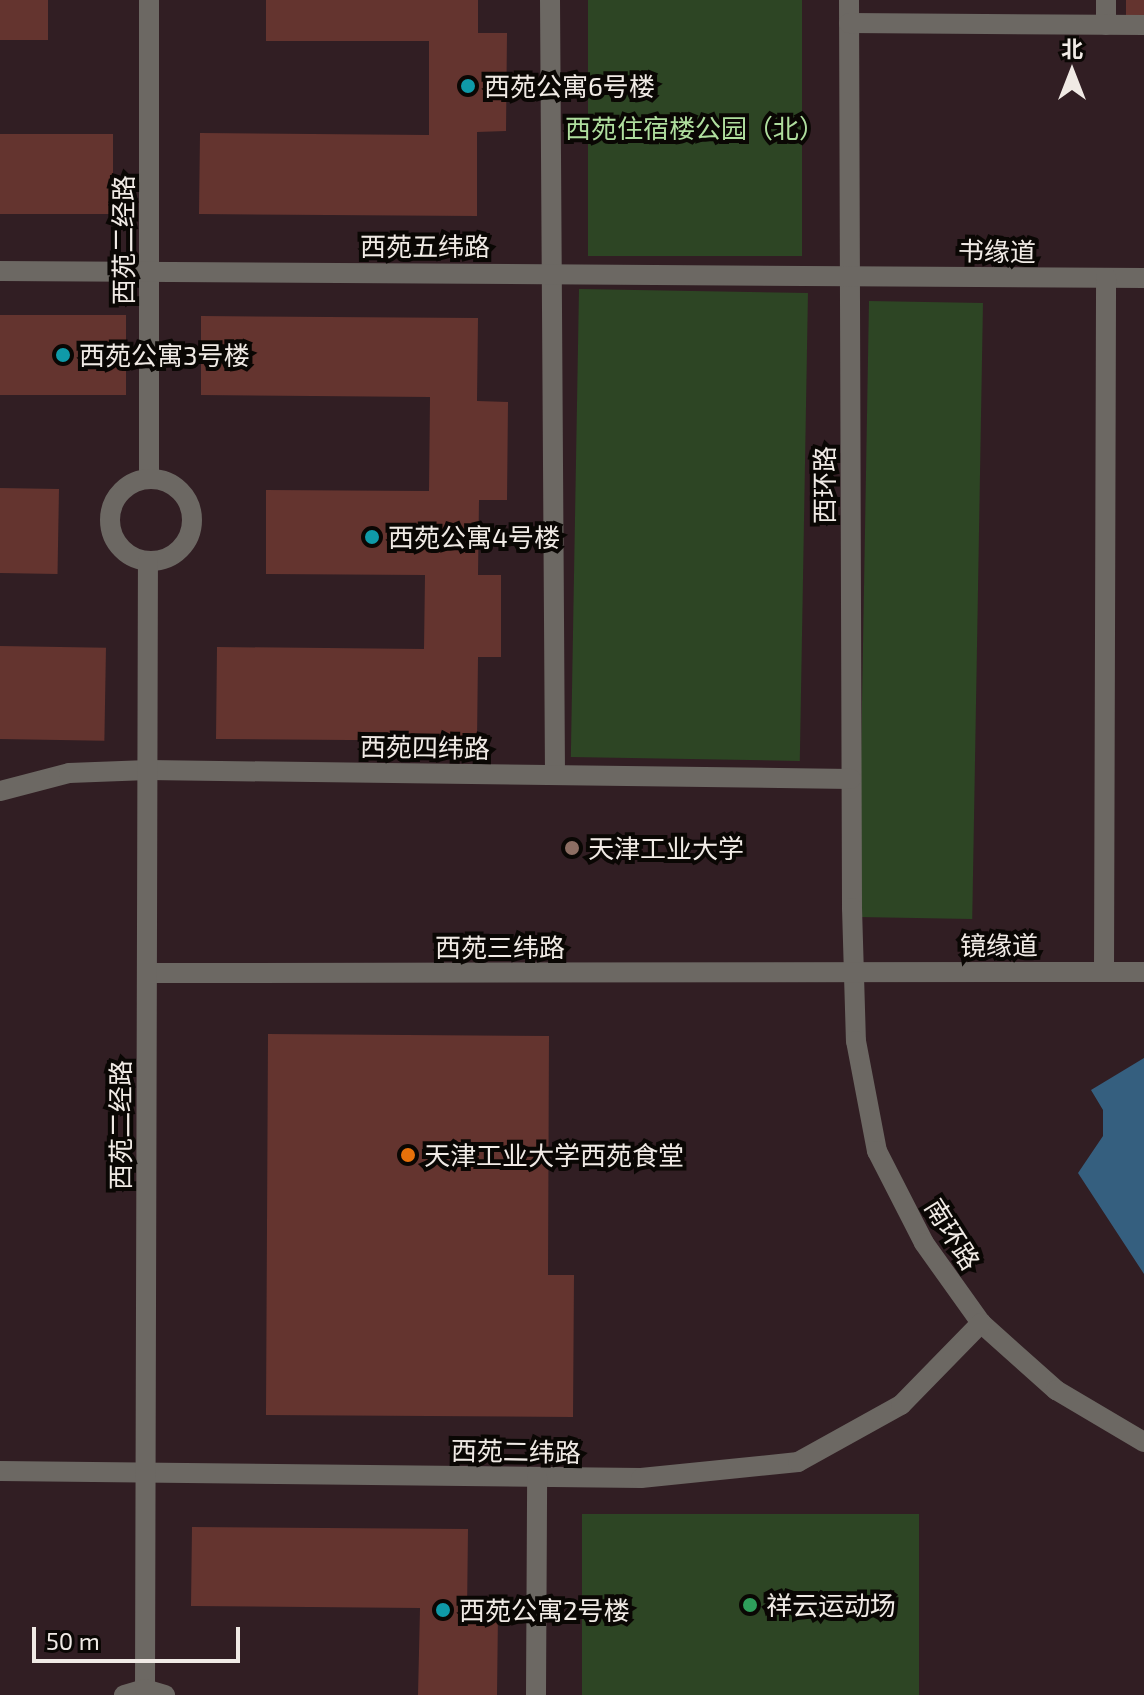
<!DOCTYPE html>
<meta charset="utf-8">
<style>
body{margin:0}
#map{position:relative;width:1144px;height:1695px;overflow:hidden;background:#241c13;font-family:"Exo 2","Noto Sans SC",sans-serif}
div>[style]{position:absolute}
.education>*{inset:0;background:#311e23;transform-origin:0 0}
.green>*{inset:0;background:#2d4524;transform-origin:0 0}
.water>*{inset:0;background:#355f7f}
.building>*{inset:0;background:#64342f;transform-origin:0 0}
.minor>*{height:20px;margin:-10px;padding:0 10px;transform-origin:10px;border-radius:10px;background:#6c6863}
.minor>.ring{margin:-10px;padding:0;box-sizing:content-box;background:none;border:20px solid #6c6863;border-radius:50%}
.dots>*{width:22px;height:22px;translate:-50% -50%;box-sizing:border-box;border:4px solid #0a0704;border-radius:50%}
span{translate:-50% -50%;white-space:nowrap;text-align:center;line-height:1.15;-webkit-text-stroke:8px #0a0704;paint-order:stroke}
.poi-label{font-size:26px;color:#f0eae5}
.left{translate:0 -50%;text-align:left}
.park-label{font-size:26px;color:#afde9e}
.street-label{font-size:26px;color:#f0eae5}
.north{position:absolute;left:1032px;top:32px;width:80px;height:80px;-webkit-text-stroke:6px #0a0704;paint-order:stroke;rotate:0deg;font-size:22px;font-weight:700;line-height:32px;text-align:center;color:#f0eae5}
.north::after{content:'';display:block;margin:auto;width:28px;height:36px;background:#f0eae5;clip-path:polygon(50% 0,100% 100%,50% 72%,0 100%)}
.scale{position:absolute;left:32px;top:1627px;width:208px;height:36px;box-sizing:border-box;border:4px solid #f0eae5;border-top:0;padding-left:10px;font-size:24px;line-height:28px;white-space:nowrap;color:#f0eae5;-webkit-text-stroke:6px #0a0704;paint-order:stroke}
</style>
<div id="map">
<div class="education">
<i style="left:0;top:0;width:1144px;height:1695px"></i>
</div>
<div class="green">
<i style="left:588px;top:0;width:214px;height:256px"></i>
<i style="left:579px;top:289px;width:229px;height:468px;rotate:1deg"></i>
<i style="left:869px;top:301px;width:114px;height:616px;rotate:1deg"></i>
<i style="left:582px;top:1514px;width:337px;height:181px"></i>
</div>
<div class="water">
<i style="clip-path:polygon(1144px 1058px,1144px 1274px,1078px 1173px,1103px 1136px,1103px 1110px,1091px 1090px)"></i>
</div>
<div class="building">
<i style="left:0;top:0;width:48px;height:40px"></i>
<i style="clip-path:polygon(266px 0,478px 0,478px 33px,507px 33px,506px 131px,477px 132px,477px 216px,199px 214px,200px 133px,429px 135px,429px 41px,266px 41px)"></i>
<i style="left:1126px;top:0;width:18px;height:15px"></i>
<i style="left:0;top:134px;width:113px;height:80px"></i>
<i style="left:0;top:315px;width:126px;height:80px"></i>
<i style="clip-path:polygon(201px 316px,478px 318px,477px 401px,508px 402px,507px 500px,479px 500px,478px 575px,501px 575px,501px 657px,478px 657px,477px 741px,216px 739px,217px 647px,424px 649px,425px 575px,266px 574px,266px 490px,429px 491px,430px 397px,201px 395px)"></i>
<i style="left:0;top:488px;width:59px;height:85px;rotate:1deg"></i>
<i style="left:0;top:646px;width:106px;height:93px;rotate:1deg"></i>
<i style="clip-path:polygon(268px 1034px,549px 1036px,548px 1275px,574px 1275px,573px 1417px,266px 1415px)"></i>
<i style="clip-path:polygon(192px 1527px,468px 1529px,467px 1613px,498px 1613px,497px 1695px,418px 1695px,420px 1608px,191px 1606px)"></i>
</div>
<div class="minor">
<i style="left:149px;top:0;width:479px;rotate:90deg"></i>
<i style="left:550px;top:0;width:774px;rotate:89.63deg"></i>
<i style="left:849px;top:0;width:908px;rotate:89.81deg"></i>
<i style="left:852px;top:908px;width:133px;rotate:88.3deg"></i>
<i style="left:856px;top:1041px;width:112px;rotate:79.2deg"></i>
<i style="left:877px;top:1151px;width:103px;rotate:62.9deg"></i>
<i style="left:924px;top:1243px;width:98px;rotate:54.5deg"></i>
<i style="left:981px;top:1323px;width:101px;rotate:41.8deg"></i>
<i style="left:1056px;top:1390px;width:102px;rotate:30.6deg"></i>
<i style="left:1106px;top:0;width:25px;rotate:90deg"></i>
<i style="left:849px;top:23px;width:295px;rotate:0.4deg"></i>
<i style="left:0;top:271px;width:1144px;rotate:0.35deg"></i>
<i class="ring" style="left:110px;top:479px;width:62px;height:62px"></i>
<i style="left:0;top:791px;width:71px;rotate:-14.6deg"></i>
<i style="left:69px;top:773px;width:79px;rotate:-2.2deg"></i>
<i style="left:148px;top:770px;width:703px;rotate:0.73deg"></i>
<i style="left:1104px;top:972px;width:694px;rotate:-89.83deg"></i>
<i style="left:147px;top:973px;width:997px;rotate:-0.06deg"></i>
<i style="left:0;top:1471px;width:641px;rotate:0.63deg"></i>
<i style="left:641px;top:1478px;width:158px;rotate:-5.8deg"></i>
<i style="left:798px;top:1462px;width:118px;rotate:-29deg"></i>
<i style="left:901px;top:1405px;width:115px;rotate:-45.7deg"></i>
<i style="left:145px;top:1689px;width:1127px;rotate:-89.85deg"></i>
<i style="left:124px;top:1695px;width:22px;rotate:-16deg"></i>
<i style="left:145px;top:1689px;width:21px;rotate:17deg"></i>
<i style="left:536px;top:1695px;width:218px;rotate:-89.7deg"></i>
</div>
<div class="dots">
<i style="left:468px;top:86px;background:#0f9aa8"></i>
<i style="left:63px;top:355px;background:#0f9aa8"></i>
<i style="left:372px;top:537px;background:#0f9aa8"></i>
<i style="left:572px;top:848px;background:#8d6e63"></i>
<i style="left:408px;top:1155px;background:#e8710a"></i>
<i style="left:750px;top:1605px;background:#2e9e5b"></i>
<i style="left:443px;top:1610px;background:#0f9aa8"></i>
</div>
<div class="poi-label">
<span class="left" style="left:484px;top:86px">西苑公寓6号楼</span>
<span class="left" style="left:79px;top:355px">西苑公寓3号楼</span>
<span class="left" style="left:388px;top:537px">西苑公寓4号楼</span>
<span class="left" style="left:588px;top:848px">天津工业大学</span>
<span class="left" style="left:424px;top:1155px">天津工业大学西苑食堂</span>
<span class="left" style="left:766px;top:1605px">祥云运动场</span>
<span class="left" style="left:459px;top:1610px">西苑公寓2号楼</span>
</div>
<div class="park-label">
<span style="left:695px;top:128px">西苑住宿楼公园（北）</span>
</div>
<div class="street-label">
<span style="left:123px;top:240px;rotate:-90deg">西苑二经路</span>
<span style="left:425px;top:246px">西苑五纬路</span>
<span style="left:997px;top:251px;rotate:1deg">书缘道</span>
<span style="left:824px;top:485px;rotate:-90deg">西环路</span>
<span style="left:425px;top:747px;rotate:1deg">西苑四纬路</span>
<span style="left:999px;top:945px">镜缘道</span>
<span style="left:500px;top:947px">西苑三纬路</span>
<span style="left:120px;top:1125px;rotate:-90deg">西苑二经路</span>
<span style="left:953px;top:1234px;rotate:58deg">南环路</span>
<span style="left:516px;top:1451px;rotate:1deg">西苑二纬路</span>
</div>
<div class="north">北</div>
<div class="scale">50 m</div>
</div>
